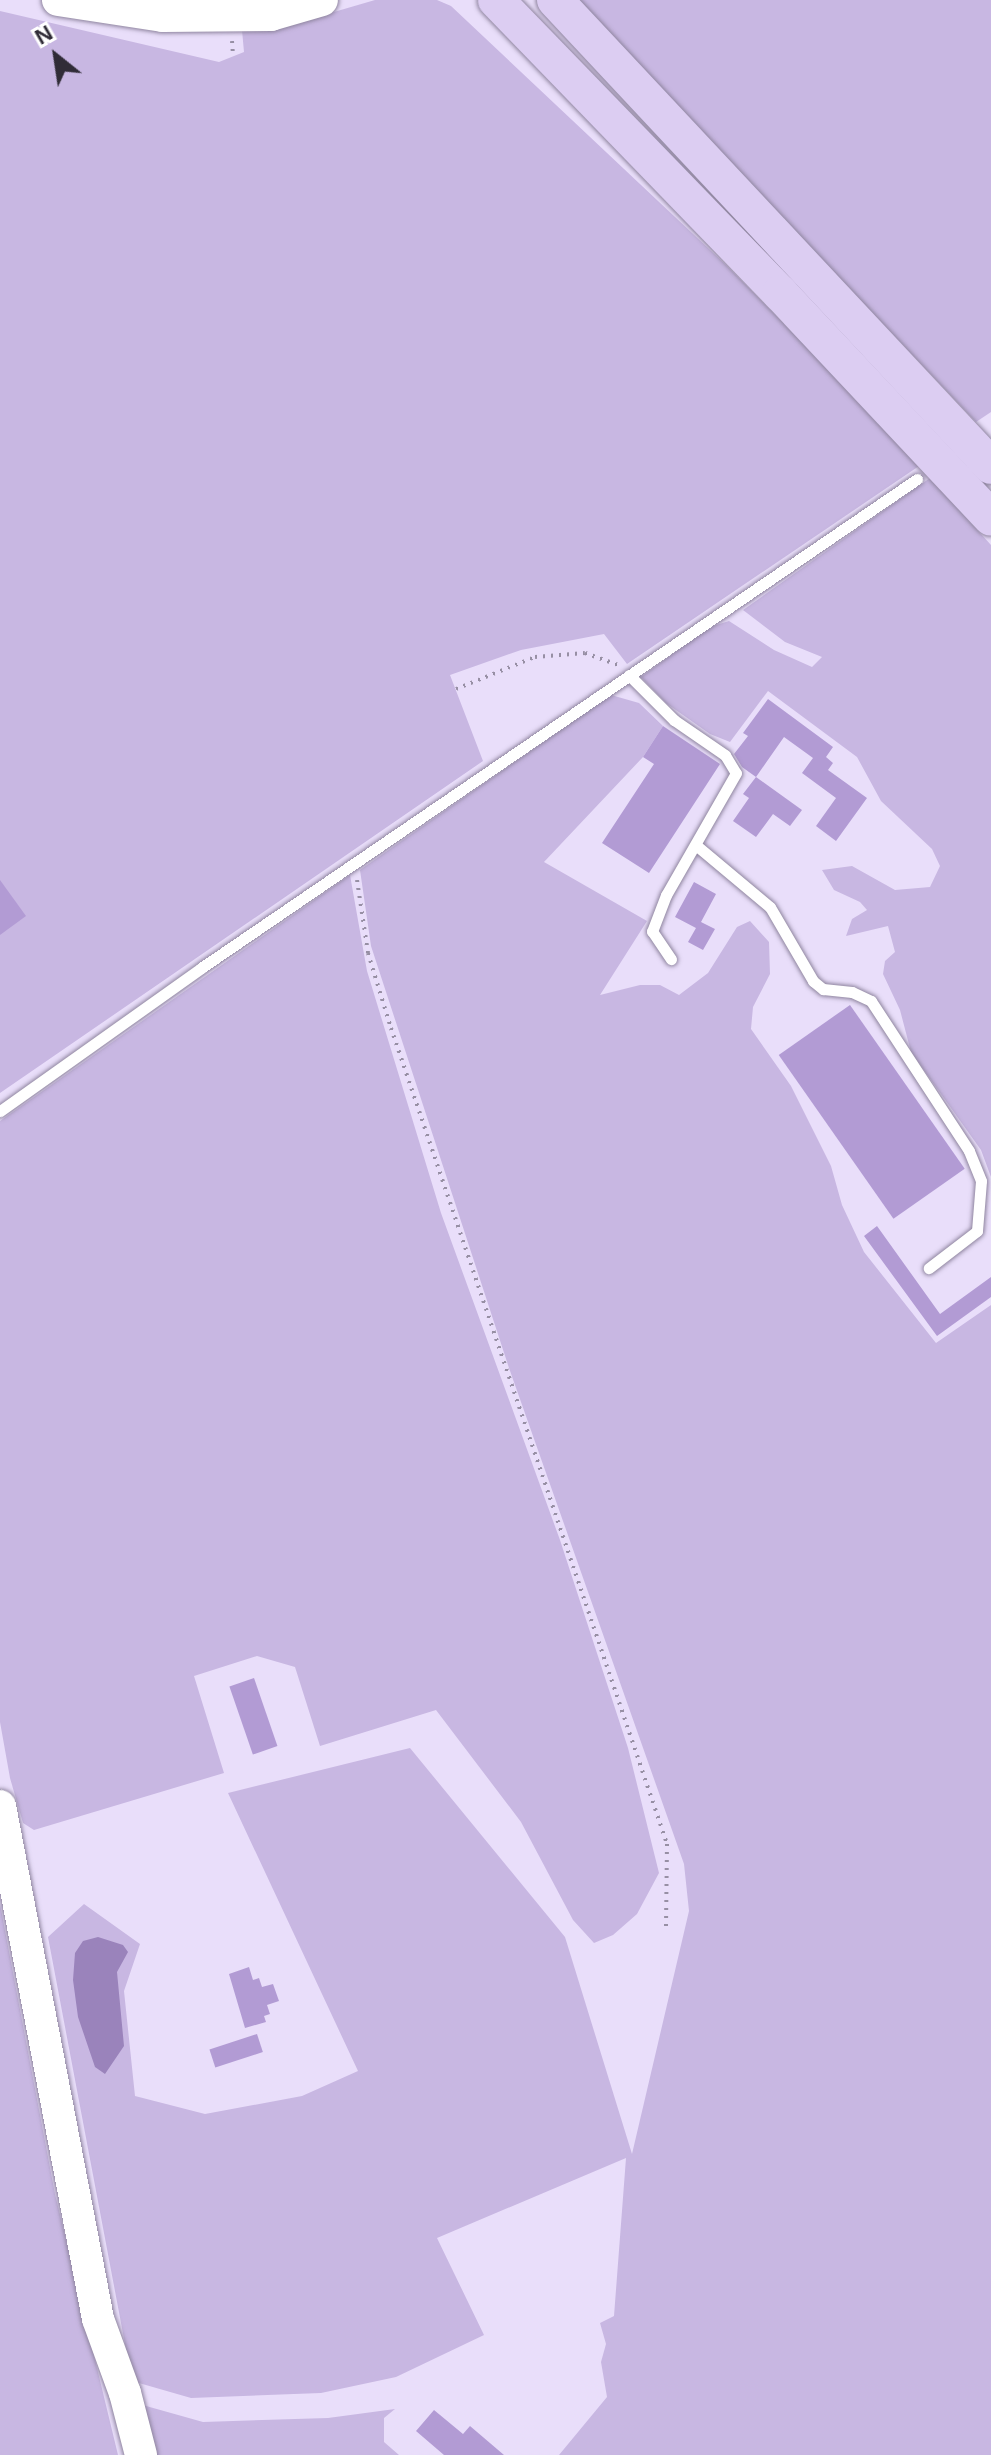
<!DOCTYPE html>
<style>
body{margin:0}
#map{position:relative;width:991px;height:2455px;overflow:hidden;background:#e9defa;font-family:Helvetica,sans-serif}
div>[style]{position:absolute}
.green>*{inset:0;background:#c8b7e2}
.water>*{inset:0;background:#9a83bb}
.building>*{inset:0;background:#b29bd4;transform-origin:0 0}
.path>*{height:4px;margin-top:-2px;transform-origin:0;background:repeating-linear-gradient(90deg,#978fa4 0 2px,transparent 0 8px)}
.roads{filter:drop-shadow(0 0 2px #8f859f) drop-shadow(0 0 2px #8f859f)}
.lane>*{height:11px;margin:-5.5px;padding:0 5.5px;transform-origin:5.5px;border-radius:5.5px;background:#fff}
.secondary>*{height:32px;margin:-16px;padding:0 16px;transform-origin:16px;border-radius:16px;background:#fff}
.primary>*{height:36px;margin:-18px;padding:0 18px;transform-origin:18px;border-radius:18px;background:#dccdf2}
span{translate:-50% -50%;white-space:nowrap;text-align:center;line-height:1.15;-webkit-text-stroke:6px #fff;paint-order:stroke}
.north{position:absolute;left:16px;top:16px;width:80px;height:80px;-webkit-text-stroke:6px #fff;paint-order:stroke;rotate:330deg;font-size:22px;font-weight:700;line-height:32px;text-align:center;color:#302c37}
.north::after{content:'';display:block;margin:auto;width:28px;height:36px;background:#302c37;clip-path:polygon(50% 0,100% 100%,50% 72%,0 100%)}
</style>
<div id="map">
<div class="green">
<i style="clip-path:polygon(375px 0,437px 0,451px 6px,726px 265px,922px 464px,627px 664px,604px 634px,521px 650px,450px 675px,483px 761px,0 1093px,0 11px,219px 62px,244px 52px,242px 30px,286px 26px)"></i>
<i style="clip-path:polygon(575px 0,991px 0,991px 412px,976px 422px)"></i>
<i style="clip-path:polygon(930px 478px,991px 545px,991px 1177px,981px 1150px,911px 1052px,900px 1010px,883px 974px,885px 961px,895px 952px,888px 926px,846px 936px,852px 919px,867px 910px,860px 902px,834px 890px,822px 870px,852px 866px,895px 890px,930px 887px,940px 866px,932px 849px,881px 801px,857px 757px,768px 691px,730px 742px,710px 734px,666px 703px,641px 677px,710px 627px,729px 621px,774px 650px,812px 667px,822px 657px,785px 642px,743px 610px)"></i>
<i style="clip-path:polygon(611px 695px,639px 703px,663px 726px,643px 757px,544px 862px,647px 921px,600px 995px,640px 985px,660px 985px,679px 995px,708px 973px,737px 927px,750px 921px,769px 942px,770px 974px,753px 1007px,751px 1029px,791px 1086px,831px 1166px,842px 1205px,864px 1252px,936px 1343px,991px 1305px,991px 2455px,559px 2455px,607px 2397px,601px 2362px,606px 2344px,600px 2323px,614px 2316px,626px 2158px,437px 2238px,484px 2335px,396px 2377px,321px 2393px,191px 2398px,132px 2381px,48px 1937px,84px 1904px,140px 1944px,124px 1991px,135px 2096px,205px 2114px,302px 2096px,358px 2071px,228px 1793px,410px 1748px,565px 1937px,632px 2154px,689px 1911px,684px 1864px,509px 1368px,371px 946px,360px 870px)"></i>
<i style="clip-path:polygon(350px 875px,367px 971px,441px 1213px,560px 1540px,628px 1748px,659px 1873px,637px 1914px,613px 1935px,594px 1943px,573px 1920px,521px 1822px,436px 1710px,320px 1746px,295px 1667px,257px 1656px,194px 1676px,224px 1773px,34px 1830px,23px 1823px,10px 1778px,0 1722px,0 1121px)"></i>
<i style="clip-path:polygon(0 1904px,55px 2194px,118px 2455px,0 2455px)"></i>
<i style="clip-path:polygon(139px 2404px,203px 2422px,328px 2418px,395px 2409px,384px 2418px,384px 2442px,399px 2455px,153px 2455px)"></i>
</div>
<div class="water">
<i style="clip-path:polygon(98px 1937px,123px 1945px,128px 1952px,117px 1972px,124px 2046px,105px 2074px,95px 2067px,78px 2017px,73px 1980px,75px 1953px,83px 1941px)"></i>
</div>
<div class="building">
<i style="clip-path:polygon(768px 699px,833px 747px,826px 757px,833px 763px,828px 770px,867px 798px,836px 841px,816px 826px,836px 798px,802px 773px,813px 758px,784px 737px,756px 777px,742px 767px,734px 754px,748px 736px,743px 733px)"></i>
<i style="clip-path:polygon(663px 726px,720px 764px,649px 873px,602px 843px,654px 764px,643px 757px)"></i>
<i style="clip-path:polygon(756px 777px,802px 810px,790px 826px,773px 814px,756px 837px,733px 821px,749px 798px,743px 794px)"></i>
<i style="clip-path:polygon(0 880px,26px 916px,0 935px)"></i>
<i style="clip-path:polygon(694px 882px,716px 894px,701px 922px,715px 929px,703px 950px,688px 942px,696px 928px,675px 917px)"></i>
<i style="left:850px;top:1005px;width:200px;height:87px;rotate:55deg"></i>
<i style="clip-path:polygon(877px 1226px,940px 1314px,991px 1277px,991px 1297px,937px 1336px,864px 1236px)"></i>
<i style="left:254px;top:1678px;width:72px;height:26px;rotate:71deg"></i>
<i style="clip-path:polygon(249px 1967px,253px 1980px,259px 1978px,262px 1987px,273px 1984px,279px 2001px,267px 2005px,270px 2014px,264px 2016px,266px 2022px,245px 2028px,229px 1974px)"></i>
<i style="left:257px;top:2034px;width:19px;height:50px;rotate:72deg"></i>
<i style="clip-path:polygon(434px 2410px,463px 2434px,470px 2426px,504px 2455px,444px 2455px,416px 2431px)"></i>
</div>
<div class="path">
<i style="left:232px;top:41px;width:14px;rotate:86deg"></i>
<i style="left:456px;top:689px;width:85px;rotate:-22.1deg"></i>
<i style="left:535px;top:657px;width:50px;rotate:-4.6deg"></i>
<i style="left:585px;top:653px;width:35px;rotate:20deg"></i>
<i style="left:357px;top:880px;width:74px;rotate:81.4deg"></i>
<i style="left:368px;top:953px;width:78px;rotate:73deg"></i>
<i style="left:391px;top:1028px;width:861px;rotate:71.31deg"></i>
<i style="left:667px;top:1844px;width:84px;rotate:90.7deg"></i>
</div>
<div class="roads">
<div class="lane">
<i style="left:629px;top:675px;width:64px;rotate:45deg"></i>
<i style="left:674px;top:720px;width:62px;rotate:34.5deg"></i>
<i style="left:725px;top:755px;width:21px;rotate:59deg"></i>
<i style="left:736px;top:773px;width:141px;rotate:119.8deg"></i>
<i style="left:666px;top:895px;width:39px;rotate:111deg"></i>
<i style="left:652px;top:931px;width:34px;rotate:56deg"></i>
<i style="left:697px;top:846px;width:95px;rotate:39.9deg"></i>
<i style="left:770px;top:907px;width:86px;rotate:59.8deg"></i>
<i style="left:813px;top:981px;width:13px;rotate:39deg"></i>
<i style="left:823px;top:989px;width:29px;rotate:6deg"></i>
<i style="left:852px;top:992px;width:21px;rotate:25deg"></i>
<i style="left:871px;top:1001px;width:179px;rotate:56.8deg"></i>
<i style="left:969px;top:1151px;width:32px;rotate:68deg"></i>
<i style="left:981px;top:1181px;width:50px;rotate:94.6deg"></i>
<i style="left:977px;top:1231px;width:61px;rotate:142.4deg"></i>
<i style="left:0;top:1111px;width:247px;rotate:-35.4deg"></i>
<i style="left:201px;top:968px;width:867px;rotate:-34.33deg"></i>
</div>
<div class="secondary">
<i style="left:58px;top:0;width:106px;rotate:8.7deg"></i>
<i style="left:163px;top:16px;width:108px;rotate:-0.5deg"></i>
<i style="left:271px;top:15px;width:53px;rotate:-16.4deg"></i>
<i style="left:0;top:1806px;width:522px;rotate:79.18deg"></i>
<i style="left:98px;top:2319px;width:79px;rotate:70deg"></i>
<i style="left:125px;top:2393px;width:64px;rotate:75.5deg"></i>
</div>
<div class="primary">
<i style="left:496px;top:0;width:408px;rotate:45.9deg"></i>
<i style="left:780px;top:293px;width:308px;rotate:46.8deg"></i>
<i style="left:555px;top:0;width:638px;rotate:46.9deg"></i>
</div>
</div>
<div class="north">N</div>
</div>
